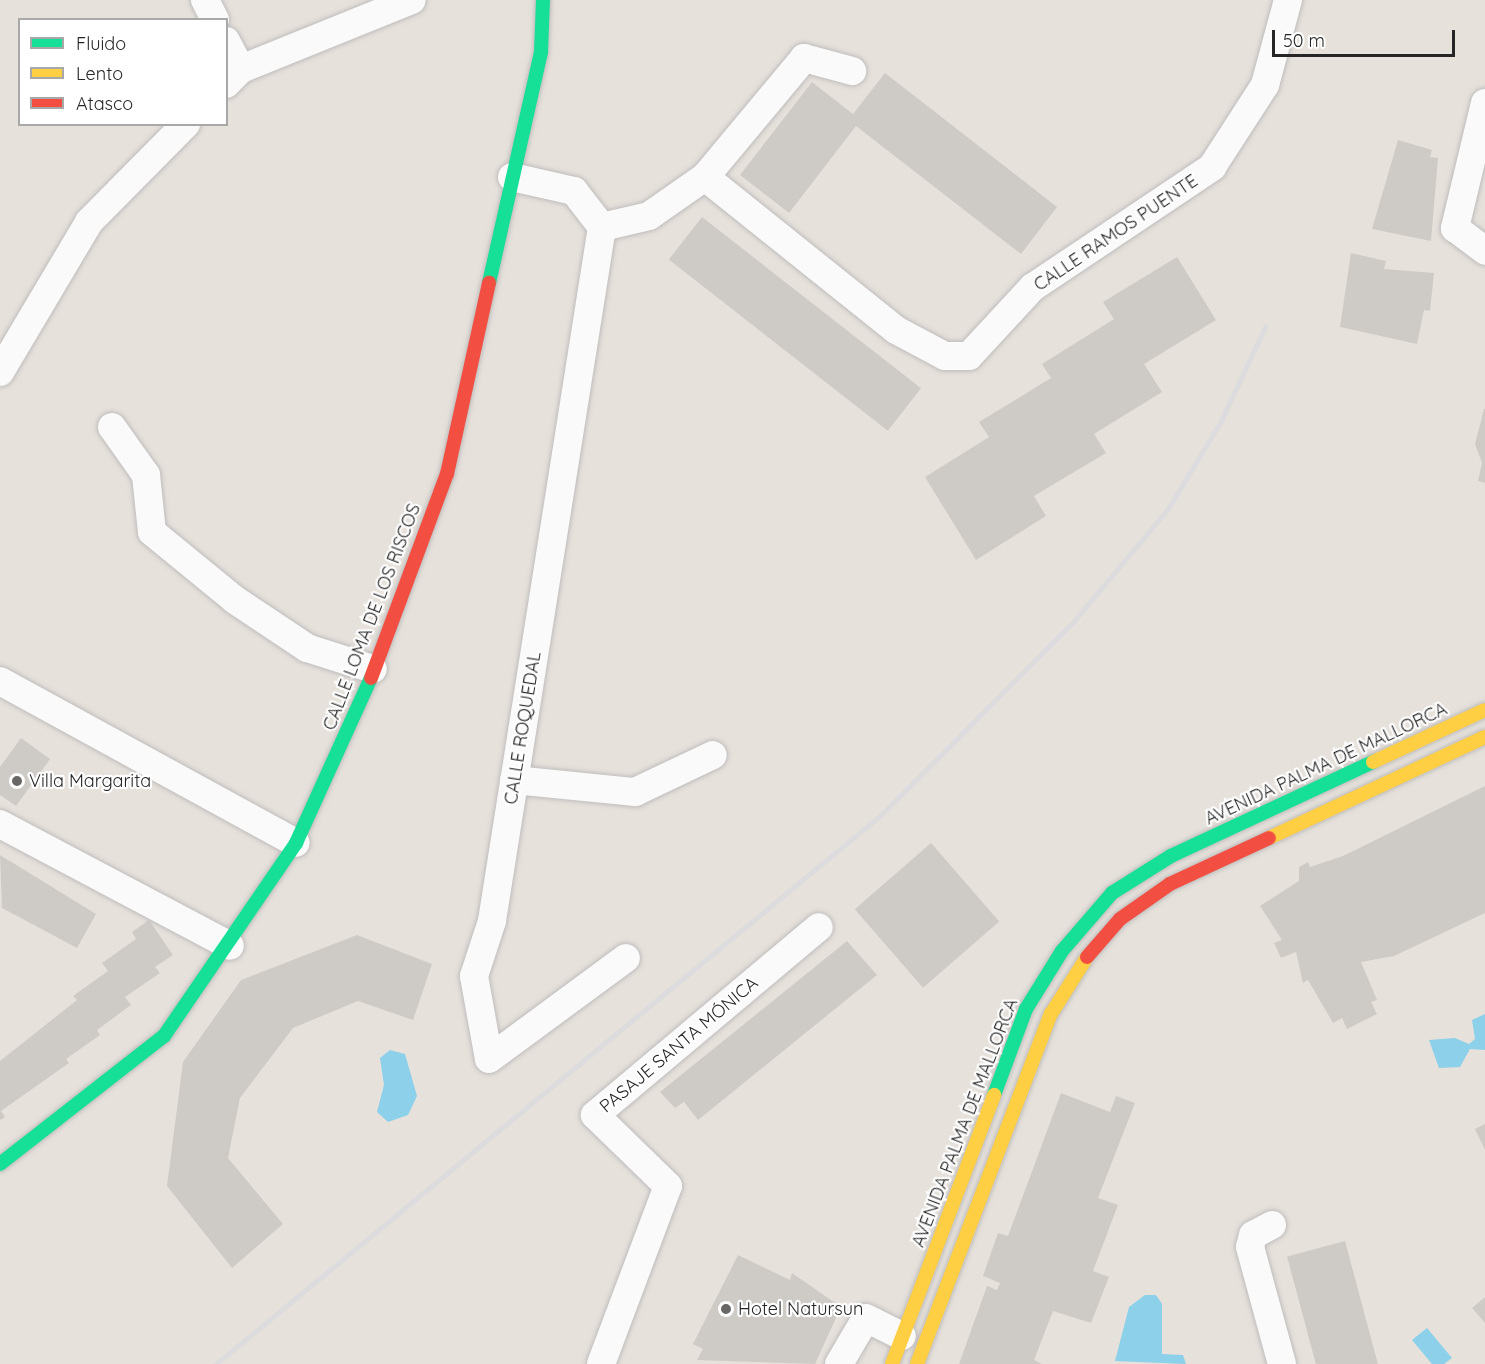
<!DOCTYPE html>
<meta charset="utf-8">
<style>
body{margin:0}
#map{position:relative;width:1485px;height:1364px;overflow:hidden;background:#e6e1db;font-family:Quicksand,sans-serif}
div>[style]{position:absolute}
.water>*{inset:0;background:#8cd0ea}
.building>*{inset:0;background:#cecbc7;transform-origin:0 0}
.roads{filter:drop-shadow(0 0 2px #bfbdbd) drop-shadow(0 0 2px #bfbdbd)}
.street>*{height:28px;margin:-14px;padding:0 14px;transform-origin:14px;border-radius:14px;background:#fbfafa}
.fast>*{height:14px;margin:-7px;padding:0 7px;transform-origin:7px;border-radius:7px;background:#16e098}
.slow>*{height:14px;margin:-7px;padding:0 7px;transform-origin:7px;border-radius:7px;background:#ffcf43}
.jam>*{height:14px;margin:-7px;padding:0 7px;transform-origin:7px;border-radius:7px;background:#f24e42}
.rail>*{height:4.5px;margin:-2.25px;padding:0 2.25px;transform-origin:2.25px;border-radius:2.25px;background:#dcdbdd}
.dots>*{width:16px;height:16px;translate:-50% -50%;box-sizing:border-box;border:3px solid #fff;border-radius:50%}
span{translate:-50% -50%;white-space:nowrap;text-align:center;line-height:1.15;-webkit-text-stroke:4.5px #fff;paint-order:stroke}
.street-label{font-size:18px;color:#262626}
.poi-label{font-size:18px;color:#262626}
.left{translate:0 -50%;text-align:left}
.legend{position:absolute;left:18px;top:18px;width:210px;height:108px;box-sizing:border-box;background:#fff;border:2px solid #a8a8a8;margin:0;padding:8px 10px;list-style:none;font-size:18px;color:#262626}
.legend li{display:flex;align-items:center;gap:12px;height:30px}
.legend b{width:30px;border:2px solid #a8a8a8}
.scale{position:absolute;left:1272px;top:30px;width:183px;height:27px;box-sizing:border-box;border:3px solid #262626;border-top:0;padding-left:8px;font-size:18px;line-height:21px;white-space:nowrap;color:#262626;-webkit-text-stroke:4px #fff;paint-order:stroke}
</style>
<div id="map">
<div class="water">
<i style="clip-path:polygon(1485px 1014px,1485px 1050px,1470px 1049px,1460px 1067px,1439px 1068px,1429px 1040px,1455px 1038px,1469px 1044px,1475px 1039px,1472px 1020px)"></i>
<i style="clip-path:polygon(390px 1050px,405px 1054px,417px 1096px,408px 1115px,388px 1122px,377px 1112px,384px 1085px,380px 1058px)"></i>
<i style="clip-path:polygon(1145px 1295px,1156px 1295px,1162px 1304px,1162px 1354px,1183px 1355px,1186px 1364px,1115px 1361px,1129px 1307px)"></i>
<i style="clip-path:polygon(1427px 1328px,1452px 1358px,1444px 1364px,1432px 1364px,1412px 1340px)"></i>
</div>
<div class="building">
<i style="clip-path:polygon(885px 73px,1057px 207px,1021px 254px,856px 126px,789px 213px,740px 175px,812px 82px,853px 114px)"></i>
<i style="clip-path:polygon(1398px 140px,1432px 150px,1430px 157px,1438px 158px,1431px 241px,1372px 229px)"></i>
<i style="left:702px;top:217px;width:278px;height:54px;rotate:38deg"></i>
<i style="clip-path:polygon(1351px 253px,1386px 261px,1384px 269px,1434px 273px,1430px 311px,1424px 310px,1417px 344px,1340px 327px)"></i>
<i style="clip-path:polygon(1177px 257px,1216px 320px,1144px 364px,1162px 392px,1094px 434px,1106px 453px,1034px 496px,1046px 516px,976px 560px,925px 477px,989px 437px,979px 422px,1051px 378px,1042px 364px,1114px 319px,1103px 302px)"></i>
<i style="clip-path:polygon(1484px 409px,1485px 409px,1485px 483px,1478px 481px,1482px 463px,1475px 444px)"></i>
<i style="clip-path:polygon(21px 738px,50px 759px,16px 806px,0 795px,0 767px)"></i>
<i style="clip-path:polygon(1485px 786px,1485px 913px,1394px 956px,1361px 962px,1377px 1000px,1371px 1002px,1377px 1014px,1347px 1029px,1342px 1018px,1333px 1023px,1308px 980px,1303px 983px,1296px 952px,1281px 958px,1274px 943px,1282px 940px,1260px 906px,1299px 881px,1299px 867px,1308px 862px,1310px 867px,1343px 856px)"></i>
<i style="left:931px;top:843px;width:104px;height:101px;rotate:49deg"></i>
<i style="clip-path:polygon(0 855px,96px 914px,77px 948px,2px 908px)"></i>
<i style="clip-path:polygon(149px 920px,173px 955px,155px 967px,160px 973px,125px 997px,131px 1005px,97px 1030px,100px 1035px,66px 1059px,69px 1063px,1px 1111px,5px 1117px,0 1120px,0 1061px,77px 1000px,73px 996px,108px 971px,102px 963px,136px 939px,132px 932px)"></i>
<i style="clip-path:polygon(357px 935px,432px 964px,413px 1020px,358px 1001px,293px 1028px,240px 1098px,228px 1158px,283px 1224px,232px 1268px,167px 1186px,183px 1062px,241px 980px)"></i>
<i style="clip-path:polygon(847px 941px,877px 975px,698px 1120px,684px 1102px,675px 1108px,660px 1092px)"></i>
<i style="clip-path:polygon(1061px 1093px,1110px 1112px,1116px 1096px,1135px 1103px,1098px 1198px,1118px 1205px,1093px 1271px,1109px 1277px,1091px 1323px,1053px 1311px,1034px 1360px,1042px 1364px,959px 1364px,987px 1286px,997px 1290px,1000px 1283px,983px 1276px,998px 1233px,1008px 1236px)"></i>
<i style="clip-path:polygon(1485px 1124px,1485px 1150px,1475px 1129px)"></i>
<i style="left:1345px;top:1241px;width:127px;height:60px;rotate:75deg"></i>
<i style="clip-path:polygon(738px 1255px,790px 1280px,792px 1273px,841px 1307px,815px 1364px,697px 1360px,703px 1349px,693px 1344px)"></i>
<i style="clip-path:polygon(1485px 1297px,1485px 1323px,1472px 1308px)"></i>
</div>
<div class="roads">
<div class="street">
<i style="left:205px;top:0;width:22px;rotate:63deg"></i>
<i style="left:226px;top:41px;width:32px;rotate:62deg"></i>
<i style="left:226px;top:84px;width:21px;rotate:-45deg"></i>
<i style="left:241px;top:69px;width:184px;rotate:-22deg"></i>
<i style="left:1485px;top:103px;width:129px;rotate:103.5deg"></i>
<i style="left:1455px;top:228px;width:38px;rotate:37deg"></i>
<i style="left:512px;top:177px;width:64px;rotate:12.7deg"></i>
<i style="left:574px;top:191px;width:46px;rotate:52.1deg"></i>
<i style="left:602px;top:227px;width:48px;rotate:-13.2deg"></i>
<i style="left:649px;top:216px;width:68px;rotate:-34.9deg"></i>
<i style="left:705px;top:177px;width:245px;rotate:38.7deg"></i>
<i style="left:896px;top:330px;width:55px;rotate:28deg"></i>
<i style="left:945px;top:356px;width:24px"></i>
<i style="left:969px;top:356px;width:94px;rotate:-47.2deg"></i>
<i style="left:1033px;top:287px;width:216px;rotate:-33.8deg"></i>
<i style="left:1212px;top:167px;width:98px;rotate:-57.1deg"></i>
<i style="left:1265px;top:85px;width:88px;rotate:-74.9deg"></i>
<i style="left:705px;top:177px;width:155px;rotate:-50.2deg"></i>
<i style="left:804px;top:58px;width:50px;rotate:15.2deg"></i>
<i style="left:602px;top:227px;width:703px;rotate:99.01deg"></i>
<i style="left:492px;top:921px;width:58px;rotate:108.1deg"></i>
<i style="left:474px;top:976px;width:84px;rotate:79.8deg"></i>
<i style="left:489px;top:1059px;width:170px;rotate:-36.4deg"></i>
<i style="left:0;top:372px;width:174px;rotate:-59.3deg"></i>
<i style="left:89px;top:222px;width:138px;rotate:-45.3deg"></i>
<i style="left:112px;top:427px;width:59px;rotate:54.7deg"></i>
<i style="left:146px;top:475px;width:57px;rotate:84deg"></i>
<i style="left:152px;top:532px;width:107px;rotate:39.3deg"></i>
<i style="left:235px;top:600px;width:87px;rotate:33.7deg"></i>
<i style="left:307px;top:648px;width:69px;rotate:17.7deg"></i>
<i style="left:0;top:681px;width:337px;rotate:28.7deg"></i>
<i style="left:514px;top:780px;width:122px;rotate:5.7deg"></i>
<i style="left:635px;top:792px;width:86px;rotate:-25.4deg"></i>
<i style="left:0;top:824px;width:260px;rotate:27.9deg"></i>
<i style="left:1272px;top:1225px;width:21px;rotate:152deg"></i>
<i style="left:1253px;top:1235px;width:12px;rotate:104deg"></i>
<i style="left:1250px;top:1247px;width:121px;rotate:74.7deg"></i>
<i style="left:601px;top:1364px;width:190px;rotate:-69.4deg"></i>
<i style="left:668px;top:1186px;width:102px;rotate:-135.8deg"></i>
<i style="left:595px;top:1115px;width:292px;rotate:-40deg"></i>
<i style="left:839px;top:1364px;width:53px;rotate:-59.6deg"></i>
<i style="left:866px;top:1318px;width:40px;rotate:26.6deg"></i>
</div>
<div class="fast">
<i style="left:489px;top:283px;width:237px;rotate:-77.3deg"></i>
<i style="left:541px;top:52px;width:52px;rotate:-87.8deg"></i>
<i style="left:994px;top:1095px;width:92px;rotate:-69.6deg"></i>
<i style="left:1026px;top:1009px;width:68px;rotate:-58.2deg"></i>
<i style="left:1062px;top:951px;width:77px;rotate:-49.2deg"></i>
<i style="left:1112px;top:893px;width:70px;rotate:-32.1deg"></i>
<i style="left:1171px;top:856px;width:223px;rotate:-25deg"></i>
<i style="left:0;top:1164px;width:208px;rotate:-38deg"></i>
<i style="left:164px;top:1036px;width:234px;rotate:-55.6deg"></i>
<i style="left:296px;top:843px;width:181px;rotate:-65.6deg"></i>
</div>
<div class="slow">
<i style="left:1373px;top:762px;width:123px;rotate:-24.9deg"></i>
<i style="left:1269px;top:838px;width:238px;rotate:-25.1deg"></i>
<i style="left:892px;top:1364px;width:288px;rotate:-69.2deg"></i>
<i style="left:917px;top:1364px;width:375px;rotate:-69.1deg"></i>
<i style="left:1051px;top:1014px;width:67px;rotate:-57.7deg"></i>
</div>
<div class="jam">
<i style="left:371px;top:678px;width:218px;rotate:-69.6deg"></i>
<i style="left:447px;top:474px;width:196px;rotate:-77.6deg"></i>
<i style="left:1087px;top:957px;width:50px;rotate:-49deg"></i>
<i style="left:1120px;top:919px;width:61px;rotate:-35deg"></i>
<i style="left:1170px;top:884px;width:109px;rotate:-24.9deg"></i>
</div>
</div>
<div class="rail">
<i style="left:216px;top:1364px;width:862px;rotate:-39.54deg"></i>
<i style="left:881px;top:815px;width:274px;rotate:-45.1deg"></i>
<i style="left:1074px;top:621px;width:146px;rotate:-50deg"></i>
<i style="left:1168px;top:509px;width:103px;rotate:-58.9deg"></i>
<i style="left:1221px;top:421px;width:104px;rotate:-64.9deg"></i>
</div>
<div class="dots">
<i style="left:17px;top:781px;background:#696765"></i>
<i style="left:726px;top:1309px;background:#696765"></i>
</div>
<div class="street-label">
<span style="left:1116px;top:233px;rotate:-34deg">CALLE RAMOS PUENTE</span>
<span style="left:372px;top:617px;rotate:-69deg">CALLE LOMA DE LOS RISCOS</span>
<span style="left:523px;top:728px;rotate:-81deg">CALLE ROQUEDAL</span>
<span style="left:1326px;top:764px;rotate:-25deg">AVENIDA PALMA DE MALLORCA</span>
<span style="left:679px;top:1045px;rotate:-40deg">PASAJE SANTA MÓNICA</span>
<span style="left:965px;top:1123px;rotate:-69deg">AVENIDA PALMA DE MALLORCA</span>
</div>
<div class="poi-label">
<span class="left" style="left:29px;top:781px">Villa Margarita</span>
<span class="left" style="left:738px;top:1309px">Hotel Natursun</span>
</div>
<ul class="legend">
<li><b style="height:8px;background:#16e098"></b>Fluido</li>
<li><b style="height:8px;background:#ffcf43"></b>Lento</li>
<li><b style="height:8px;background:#f24e42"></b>Atasco</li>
</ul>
<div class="scale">50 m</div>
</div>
